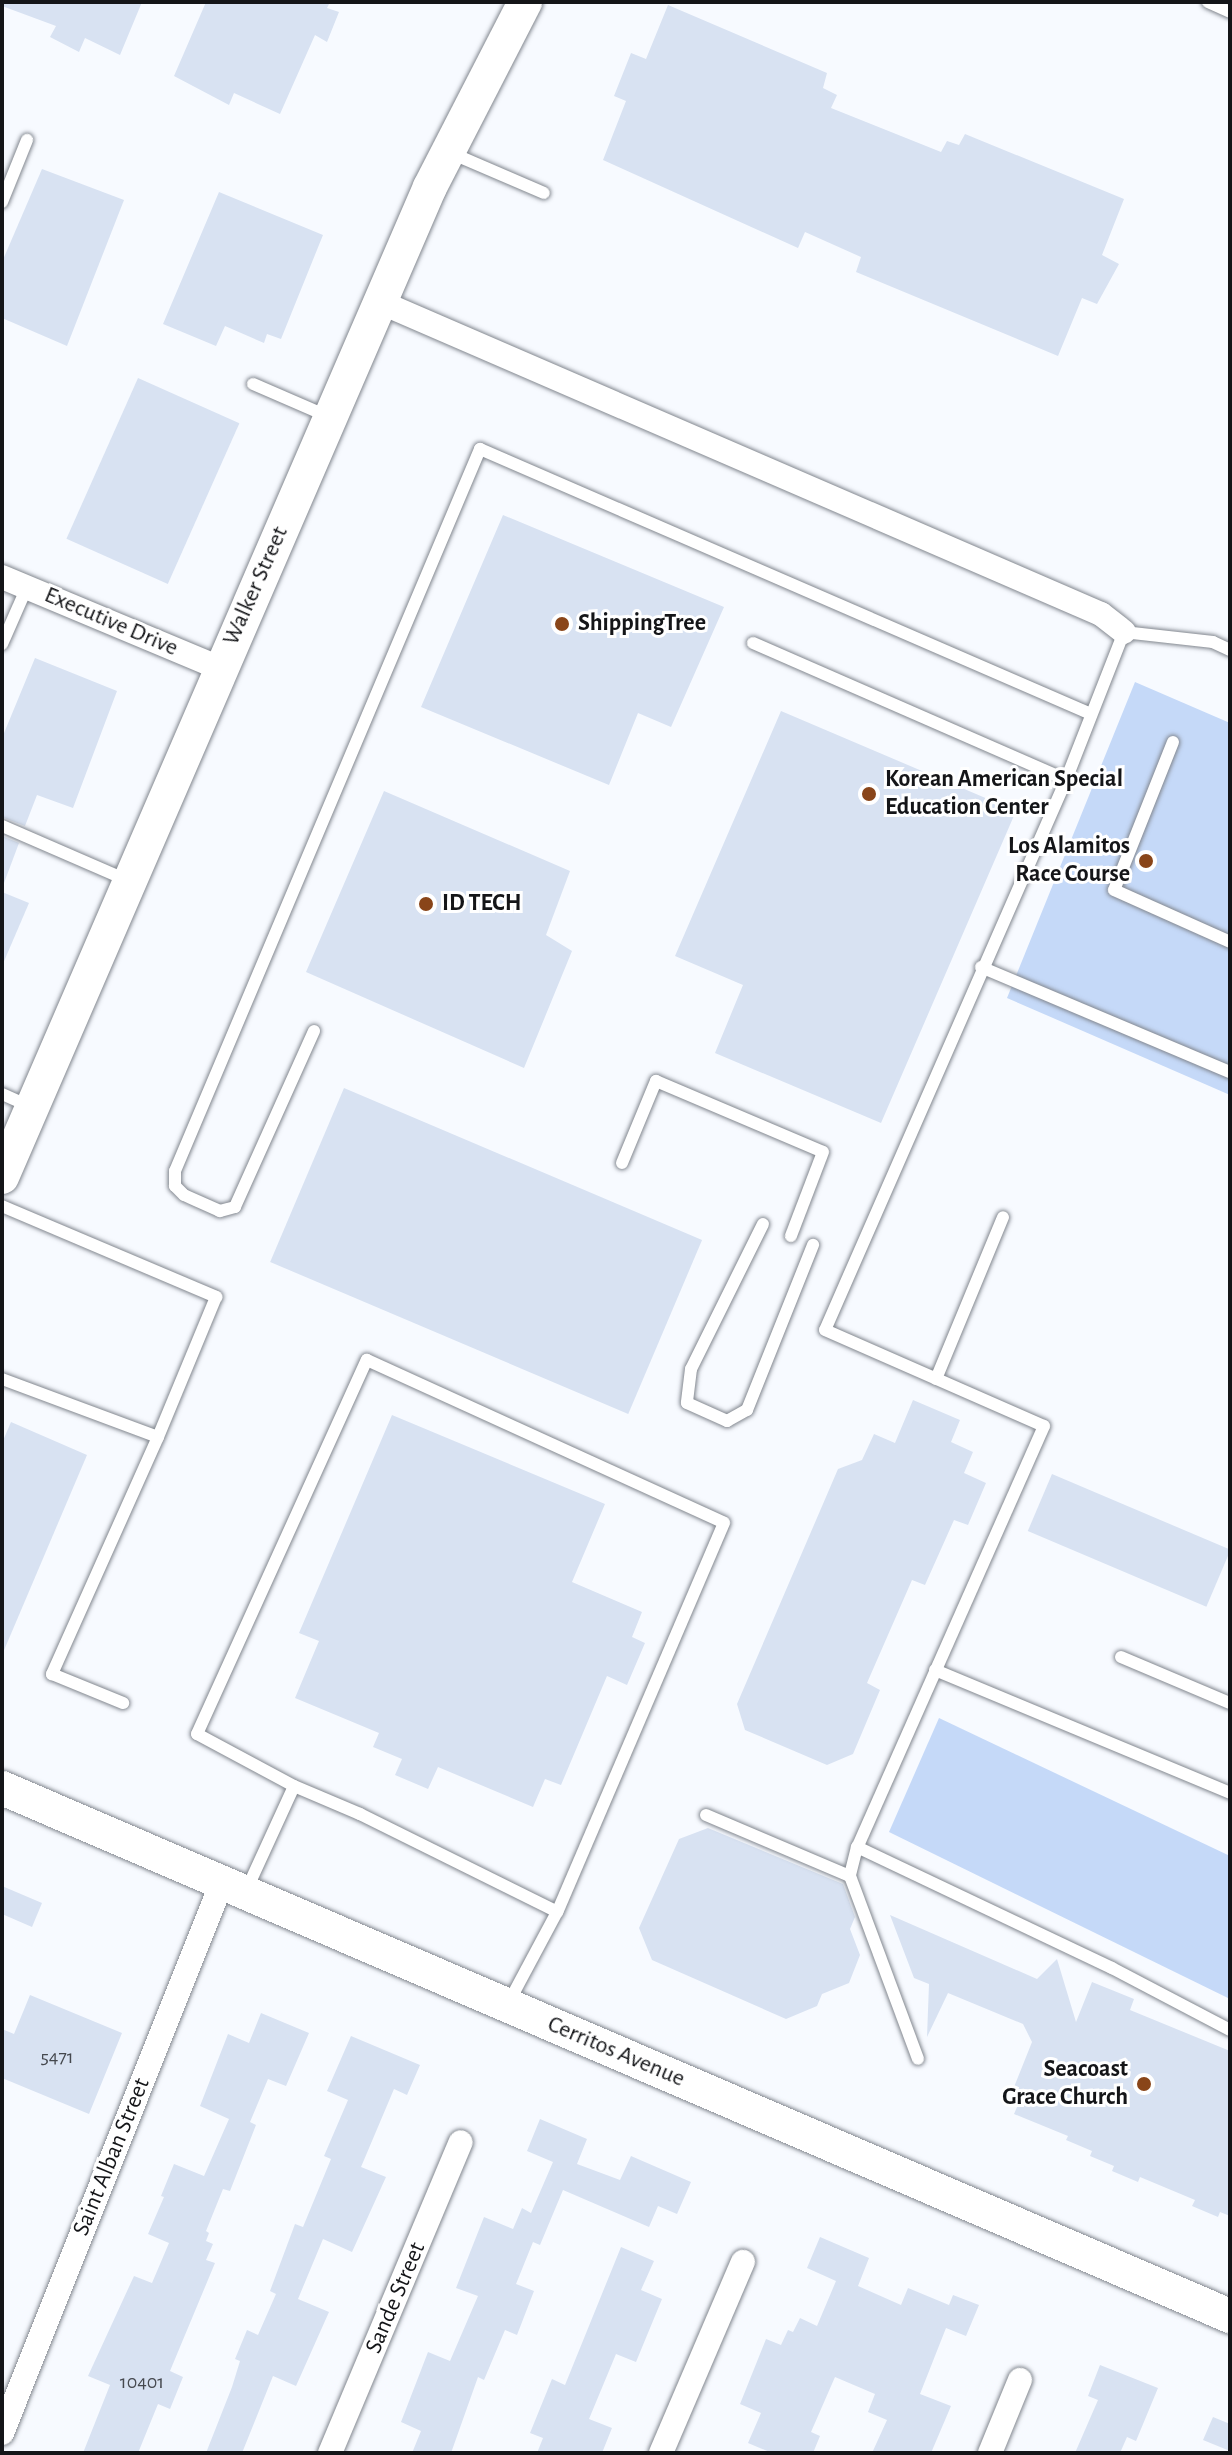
<!DOCTYPE html>
<style>
body{margin:0}
#map{position:relative;width:1232px;height:2455px;overflow:hidden;background:#f7faff;font-family:"Alegreya Sans",sans-serif}
div>[style]{position:absolute}
.green>*{inset:0;background:#c5d9f8}
.building>*{inset:0;background:#d8e2f2;transform-origin:0 0}
.roads{filter:drop-shadow(0 0 2px #82878f) drop-shadow(0 0 2px #82878f)}
.lane>*{height:12px;margin:-6px;padding:0 6px;transform-origin:6px;border-radius:6px;background:#fff}
.street>*{height:24px;margin:-12px;padding:0 12px;transform-origin:12px;border-radius:12px;background:#fff}
.secondary>*{height:34px;margin:-17px;padding:0 17px;transform-origin:17px;border-radius:17px;background:#fff}
.dots>*{width:22px;height:22px;translate:-50% -50%;box-sizing:border-box;border:4px solid #fff;border-radius:50%}
span{translate:-50% -50%;white-space:nowrap;text-align:center;line-height:1.15;-webkit-text-stroke:6px #fff;paint-order:stroke}
.number-label{font-size:20px;color:#45484e}
.number-label span{-webkit-text-stroke-width:0}
.street-label{font-size:24px;color:#141518}
.poi-label{font-size:24px;color:#141518;font-weight:700}
.left{translate:0 -50%;text-align:left}
.right{translate:-100% -50%;text-align:right}
.frame{position:absolute;inset:0;border:4px solid #141518;pointer-events:none}
</style>
<div id="map">
<div class="green">
<i style="clip-path:polygon(1135px 682px,1230px 723px,1230px 1095px,1007px 998px)"></i>
<i style="clip-path:polygon(939px 1718px,1230px 1856px,1230px 1999px,889px 1832px)"></i>
</div>
<div class="building">
<i style="clip-path:polygon(2px 2px,142px 2px,120px 55px,85px 38px,79px 52px,50px 37px,56px 26px,2px 6px)"></i>
<i style="clip-path:polygon(206px 2px,330px 2px,327px 8px,339px 12px,327px 42px,315px 35px,280px 114px,234px 93px,229px 105px,174px 76px)"></i>
<i style="clip-path:polygon(668px 5px,827px 73px,823px 88px,837px 95px,831px 108px,941px 152px,947px 141px,959px 145px,965px 134px,1124px 199px,1102px 255px,1119px 264px,1097px 304px,1082px 298px,1058px 356px,856px 272px,861px 257px,805px 232px,798px 248px,603px 160px,626px 101px,614px 96px,631px 53px,646px 59px)"></i>
<i style="clip-path:polygon(42px 169px,124px 200px,67px 346px,2px 318px,2px 262px)"></i>
<i style="clip-path:polygon(219px 192px,323px 235px,281px 339px,267px 334px,264px 343px,225px 326px,216px 346px,163px 324px)"></i>
<i style="left:138px;top:378px;width:111px;height:176px;rotate:24deg"></i>
<i style="clip-path:polygon(503px 515px,724px 607px,671px 727px,638px 713px,609px 785px,421px 707px)"></i>
<i style="clip-path:polygon(35px 658px,117px 691px,73px 808px,37px 795px,25px 826px,2px 817px,2px 738px)"></i>
<i style="clip-path:polygon(781px 711px,1016px 811px,881px 1123px,715px 1053px,743px 985px,675px 956px)"></i>
<i style="clip-path:polygon(384px 791px,570px 871px,546px 935px,572px 951px,524px 1068px,306px 972px)"></i>
<i style="clip-path:polygon(2px 836px,19px 843px,4px 883px,2px 883px)"></i>
<i style="clip-path:polygon(2px 892px,29px 903px,2px 966px)"></i>
<i style="left:344px;top:1088px;width:389px;height:189px;rotate:23deg"></i>
<i style="clip-path:polygon(913px 1400px,960px 1420px,951px 1442px,973px 1452px,964px 1473px,986px 1483px,968px 1525px,954px 1520px,925px 1585px,912px 1580px,867px 1683px,880px 1690px,853px 1754px,827px 1765px,745px 1730px,737px 1704px,838px 1469px,862px 1460px,874px 1434px,895px 1443px)"></i>
<i style="clip-path:polygon(392px 1415px,605px 1504px,572px 1582px,642px 1612px,632px 1637px,645px 1643px,627px 1685px,607px 1676px,561px 1785px,545px 1779px,533px 1807px,438px 1767px,428px 1789px,395px 1775px,402px 1759px,373px 1747px,379px 1733px,295px 1698px,319px 1641px,299px 1633px)"></i>
<i style="clip-path:polygon(11px 1422px,87px 1455px,2px 1655px,2px 1443px)"></i>
<i style="left:1052px;top:1474px;width:194px;height:62px;rotate:23deg"></i>
<i style="clip-path:polygon(708px 1828px,843px 1884px,855px 1917px,850px 1929px,860px 1955px,849px 1983px,822px 1994px,817px 2006px,786px 2019px,652px 1960px,639px 1928px,679px 1839px)"></i>
<i style="clip-path:polygon(2px 1886px,42px 1903px,32px 1927px,2px 1914px)"></i>
<i style="clip-path:polygon(890px 1915px,1037px 1979px,1057px 1959px,1076px 2022px,1092px 1982px,1134px 1999px,1130px 2010px,1230px 2051px,1230px 2216px,1220px 2212px,1218px 2217px,1192px 2206px,1195px 2200px,1140px 2177px,1138px 2182px,1112px 2171px,1114px 2166px,1090px 2156px,1092px 2151px,1066px 2140px,1068px 2136px,1014px 2114px,1024px 2091px,1014px 2087px,1032px 2042px,1023px 2024px,948px 1993px,927px 2037px,929px 1984px,914px 1978px)"></i>
<i style="clip-path:polygon(30px 1995px,122px 2033px,89px 2114px,2px 2078px,2px 2029px,14px 2034px)"></i>
<i style="clip-path:polygon(261px 2013px,309px 2033px,286px 2086px,268px 2079px,250px 2122px,256px 2125px,230px 2191px,223px 2189px,206px 2231px,209px 2233px,206px 2241px,213px 2244px,206px 2260px,215px 2263px,170px 2371px,183px 2377px,170px 2409px,158px 2404px,138px 2453px,83px 2453px,110px 2385px,88px 2376px,134px 2276px,152px 2283px,169px 2243px,148px 2234px,164px 2197px,161px 2196px,174px 2164px,204px 2176px,229px 2119px,200px 2106px,228px 2034px,249px 2043px)"></i>
<i style="clip-path:polygon(351px 2036px,420px 2065px,407px 2095px,394px 2089px,361px 2167px,386px 2177px,352px 2252px,323px 2239px,298px 2299px,329px 2312px,296px 2386px,273px 2376px,242px 2453px,206px 2453px,232px 2387px,240px 2361px,235px 2359px,247px 2330px,258px 2335px,276px 2294px,270px 2291px,295px 2224px,303px 2227px,331px 2159px,324px 2156px,348px 2100px,327px 2091px)"></i>
<i style="clip-path:polygon(540px 2119px,587px 2139px,577px 2164px,620px 2180px,631px 2156px,691px 2182px,677px 2214px,658px 2206px,649px 2227px,563px 2190px,540px 2245px,533px 2242px,516px 2284px,534px 2291px,517px 2335px,505px 2330px,484px 2380px,478px 2377px,451px 2453px,412px 2453px,421px 2431px,401px 2422px,428px 2352px,450px 2361px,478px 2296px,456px 2288px,484px 2217px,513px 2229px,522px 2208px,531px 2213px,553px 2162px,527px 2151px)"></i>
<i style="clip-path:polygon(820px 2237px,869px 2258px,858px 2286px,901px 2305px,908px 2288px,949px 2305px,953px 2295px,979px 2305px,966px 2336px,946px 2328px,920px 2394px,951px 2406px,931px 2453px,872px 2453px,887px 2420px,868px 2412px,875px 2394px,835px 2377px,811px 2432px,820px 2436px,813px 2453px,772px 2453px,748px 2443px,761px 2413px,740px 2404px,766px 2339px,781px 2345px,788px 2330px,793px 2332px,800px 2318px,817px 2326px,836px 2281px,807px 2268px)"></i>
<i style="clip-path:polygon(621px 2247px,654px 2261px,641px 2290px,662px 2299px,636px 2362px,616px 2354px,589px 2419px,612px 2428px,602px 2453px,537px 2453px,543px 2438px,530px 2433px,552px 2379px,565px 2385px)"></i>
<i style="clip-path:polygon(1100px 2365px,1158px 2388px,1136px 2441px,1127px 2437px,1120px 2453px,1075px 2453px,1098px 2400px,1088px 2396px)"></i>
<i style="clip-path:polygon(1213px 2417px,1230px 2424px,1230px 2451px,1203px 2440px)"></i>
</div>
<div class="roads">
<div class="lane">
<i style="left:1208px;top:2px;width:24px;rotate:24deg"></i>
<i style="left:451px;top:153px;width:101px;rotate:23.3deg"></i>
<i style="left:2px;top:202px;width:67px;rotate:-68deg"></i>
<i style="left:253px;top:384px;width:81px;rotate:23.4deg"></i>
<i style="left:753px;top:643px;width:342px;rotate:23.6deg"></i>
<i style="left:2px;top:644px;width:62px;rotate:-66.3deg"></i>
<i style="left:1230px;top:650px;width:19px;rotate:-155deg"></i>
<i style="left:1213px;top:642px;width:90px;rotate:-173.6deg"></i>
<i style="left:1124px;top:632px;width:159px;rotate:111.4deg"></i>
<i style="left:1066px;top:780px;width:600px;rotate:113.66deg"></i>
<i style="left:825px;top:1330px;width:239px;rotate:23.7deg"></i>
<i style="left:1044px;top:1426px;width:461px;rotate:113.9deg"></i>
<i style="left:857px;top:1847px;width:282px;rotate:25.4deg"></i>
<i style="left:1112px;top:1968px;width:133px;rotate:27.7deg"></i>
<i style="left:1173px;top:742px;width:159px;rotate:111.7deg"></i>
<i style="left:1114px;top:890px;width:127px;rotate:24.1deg"></i>
<i style="left:2px;top:826px;width:138px;rotate:23.4deg"></i>
<i style="left:981px;top:967px;width:270px;rotate:22.9deg"></i>
<i style="left:314px;top:1031px;width:193px;rotate:114.2deg"></i>
<i style="left:235px;top:1207px;width:16px;rotate:165deg"></i>
<i style="left:220px;top:1211px;width:39px;rotate:-156deg"></i>
<i style="left:184px;top:1195px;width:13px;rotate:-135deg"></i>
<i style="left:175px;top:1186px;width:15px;rotate:-90deg"></i>
<i style="left:175px;top:1171px;width:784px;rotate:-67.1deg"></i>
<i style="left:480px;top:449px;width:666px;rotate:23.45deg"></i>
<i style="left:2px;top:1094px;width:30px;rotate:24deg"></i>
<i style="left:622px;top:1163px;width:89px;rotate:-67.5deg"></i>
<i style="left:656px;top:1081px;width:181px;rotate:23deg"></i>
<i style="left:823px;top:1152px;width:90px;rotate:110.9deg"></i>
<i style="left:2px;top:1206px;width:233px;rotate:23deg"></i>
<i style="left:216px;top:1297px;width:152px;rotate:112.5deg"></i>
<i style="left:763px;top:1224px;width:162px;rotate:116.4deg"></i>
<i style="left:691px;top:1369px;width:34px;rotate:97deg"></i>
<i style="left:687px;top:1403px;width:44px;rotate:24.2deg"></i>
<i style="left:727px;top:1421px;width:23px;rotate:-29deg"></i>
<i style="left:747px;top:1410px;width:178px;rotate:-68.2deg"></i>
<i style="left:2px;top:1379px;width:166px;rotate:20.4deg"></i>
<i style="left:158px;top:1437px;width:260px;rotate:114.1deg"></i>
<i style="left:52px;top:1674px;width:77px;rotate:22.2deg"></i>
<i style="left:936px;top:1379px;width:175px;rotate:-67.5deg"></i>
<i style="left:1121px;top:1657px;width:118px;rotate:22.9deg"></i>
<i style="left:935px;top:1670px;width:320px;rotate:22.6deg"></i>
<i style="left:294px;top:1786px;width:72px;rotate:23deg"></i>
<i style="left:360px;top:1814px;width:220px;rotate:26.4deg"></i>
<i style="left:706px;top:1815px;width:156px;rotate:23deg"></i>
<i style="left:857px;top:1847px;width:30px;rotate:104deg"></i>
<i style="left:850px;top:1876px;width:195px;rotate:69.6deg"></i>
<i style="left:246px;top:1891px;width:115px;rotate:-65.4deg"></i>
<i style="left:294px;top:1786px;width:110px;rotate:-151.8deg"></i>
<i style="left:197px;top:1734px;width:411px;rotate:-65.6deg"></i>
<i style="left:367px;top:1360px;width:392px;rotate:24.5deg"></i>
<i style="left:724px;top:1523px;width:423px;rotate:113.2deg"></i>
<i style="left:557px;top:1912px;width:102px;rotate:118.1deg"></i>
</div>
<div class="street">
<i style="left:380px;top:302px;width:786px;rotate:23.4deg"></i>
<i style="left:1101px;top:614px;width:29px;rotate:38deg"></i>
<i style="left:2px;top:577px;width:236px;rotate:22.7deg"></i>
<i style="left:2px;top:2433px;width:593px;rotate:-68.23deg"></i>
<i style="left:330px;top:2453px;width:337px;rotate:-67.2deg"></i>
<i style="left:661px;top:2453px;width:208px;rotate:-66.8deg"></i>
<i style="left:990px;top:2453px;width:79px;rotate:-67.7deg"></i>
</div>
<div class="secondary">
<i style="left:2px;top:1177px;width:1079px;rotate:-66.62deg"></i>
<i style="left:430px;top:187px;width:208px;rotate:-62.8deg"></i>
<i style="left:2px;top:1788px;width:1337px;rotate:23.27deg"></i>
</div>
</div>
<div class="dots">
<i style="left:562px;top:624px;background:#894519"></i>
<i style="left:869px;top:794px;background:#894519"></i>
<i style="left:1146px;top:861px;background:#894519"></i>
<i style="left:426px;top:904px;background:#894519"></i>
<i style="left:1144px;top:2084px;background:#894519"></i>
</div>
<div class="number-label">
<span style="left:57px;top:2057px">5471</span>
<span style="left:142px;top:2382px">10401</span>
</div>
<div class="street-label">
<span style="left:256px;top:586px;rotate:-66deg">Walker Street</span>
<span style="left:111px;top:622px;rotate:23deg">Executive Drive</span>
<span style="left:616px;top:2052px;rotate:23deg">Cerritos Avenue</span>
<span style="left:112px;top:2157px;rotate:-68deg">Saint Alban Street</span>
<span style="left:396px;top:2298px;rotate:-67deg">Sande Street</span>
</div>
<div class="poi-label">
<span class="left" style="left:578px;top:624px">ShippingTree</span>
<span class="left" style="left:885px;top:794px">Korean American Special<br>Education Center</span>
<span class="right" style="left:1130px;top:861px">Los Alamitos<br>Race Course</span>
<span class="left" style="left:442px;top:904px">ID TECH</span>
<span class="right" style="left:1128px;top:2084px">Seacoast<br>Grace Church</span>
</div>
<div class="frame"></div>
</div>
